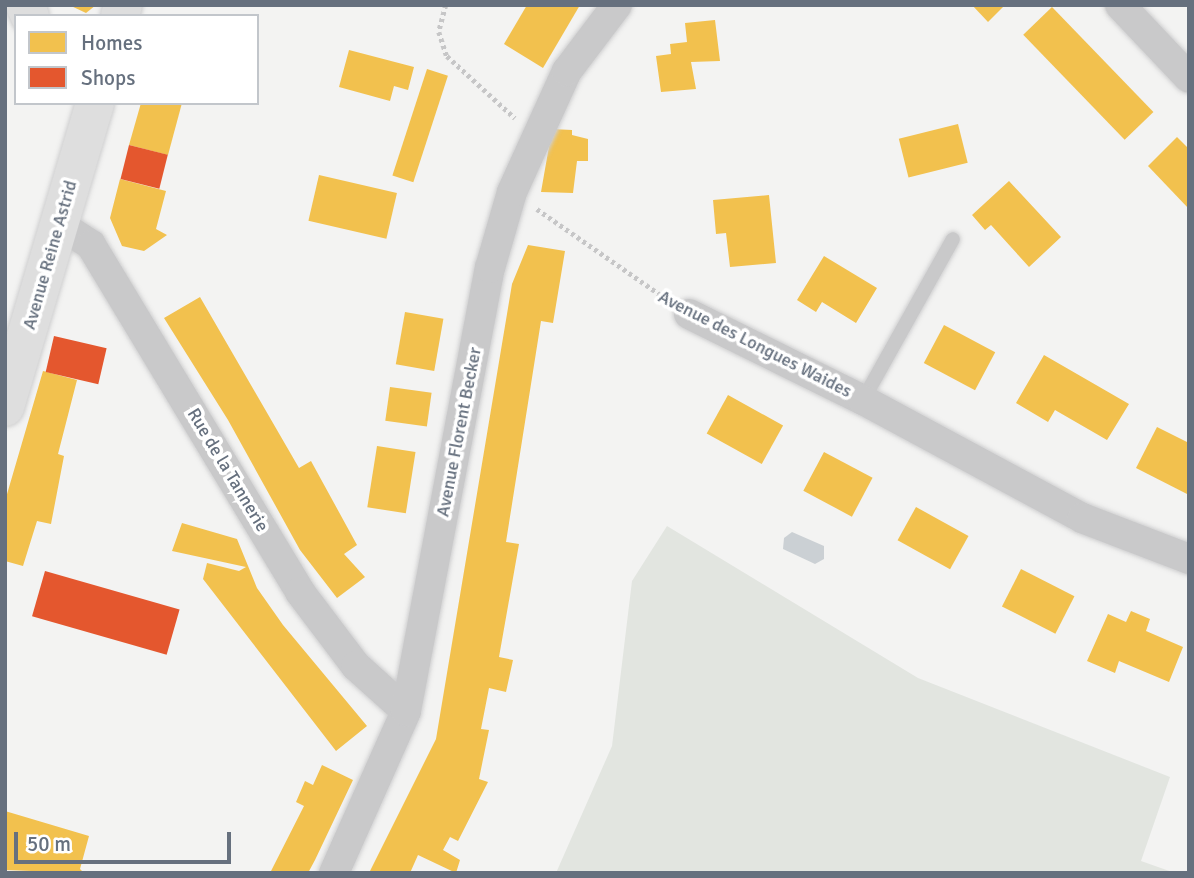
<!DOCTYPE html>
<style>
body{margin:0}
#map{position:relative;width:1194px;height:878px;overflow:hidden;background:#f3f3f2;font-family:Signika,sans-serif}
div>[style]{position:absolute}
.green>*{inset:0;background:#e2e5e0}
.water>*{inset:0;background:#cbd0d4}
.homes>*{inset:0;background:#f2c14e;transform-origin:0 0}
.shops>*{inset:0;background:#e4572e;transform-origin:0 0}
.path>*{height:4.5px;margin-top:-2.25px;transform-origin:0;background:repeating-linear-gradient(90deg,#c6c6c7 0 3.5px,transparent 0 7px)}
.roads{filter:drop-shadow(0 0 2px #cfcfd0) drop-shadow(0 0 2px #cfcfd0)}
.service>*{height:14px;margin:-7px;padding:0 7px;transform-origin:7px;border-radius:7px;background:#c9c9ca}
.minor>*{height:30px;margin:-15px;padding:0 15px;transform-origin:15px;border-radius:15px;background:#c9c9ca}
.secondary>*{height:38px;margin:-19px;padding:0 19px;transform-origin:19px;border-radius:19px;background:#dedede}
span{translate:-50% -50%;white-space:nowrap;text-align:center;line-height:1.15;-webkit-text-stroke:7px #fff;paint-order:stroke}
.street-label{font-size:18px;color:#66707e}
.frame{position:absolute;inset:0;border:7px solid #66707e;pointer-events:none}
.legend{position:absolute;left:14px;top:14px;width:245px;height:91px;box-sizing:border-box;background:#fff;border:2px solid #c2c6cb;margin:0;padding:9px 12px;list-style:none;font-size:21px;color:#66707e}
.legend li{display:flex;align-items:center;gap:14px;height:35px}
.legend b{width:35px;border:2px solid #c2c6cb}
.scale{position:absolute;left:14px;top:832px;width:217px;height:32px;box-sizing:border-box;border:4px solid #66707e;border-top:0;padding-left:9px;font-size:21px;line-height:24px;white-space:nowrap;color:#66707e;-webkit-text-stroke:5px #fff;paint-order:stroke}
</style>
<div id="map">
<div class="green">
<i style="clip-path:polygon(667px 526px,918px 678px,1170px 777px,1141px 861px,1175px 873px,556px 873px,612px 746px,632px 581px)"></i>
</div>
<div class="water">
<i style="clip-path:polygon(792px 532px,824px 546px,824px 559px,815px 564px,783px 549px,784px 538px)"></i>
</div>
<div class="homes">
<i style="clip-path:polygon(69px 5px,96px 5px,86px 13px)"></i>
<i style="clip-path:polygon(527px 5px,580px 5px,543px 68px,504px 44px)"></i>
<i style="clip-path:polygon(972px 5px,1005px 5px,988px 22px)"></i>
<i style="left:1052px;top:7px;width:146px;height:40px;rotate:46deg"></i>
<i style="clip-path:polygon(715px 20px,720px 61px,691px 62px,696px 89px,661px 92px,656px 56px,671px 54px,670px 44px,687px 42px,685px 23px)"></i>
<i style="clip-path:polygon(349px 50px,414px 67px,408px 90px,394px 86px,390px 101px,339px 87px)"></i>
<i style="left:427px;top:69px;width:22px;height:112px;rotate:18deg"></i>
<i style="clip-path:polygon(141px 103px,182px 103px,168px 155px,129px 145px)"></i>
<i style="left:958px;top:124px;width:40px;height:61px;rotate:76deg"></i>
<i style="clip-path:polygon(552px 129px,572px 130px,572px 135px,588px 139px,588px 161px,577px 161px,573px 193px,541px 192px)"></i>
<i style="clip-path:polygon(1177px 137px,1189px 149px,1189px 209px,1148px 166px)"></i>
<i style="left:319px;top:175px;width:80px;height:47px;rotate:13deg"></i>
<i style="clip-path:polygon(120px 179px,166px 191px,156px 229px,167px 235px,144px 251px,122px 246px,110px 218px)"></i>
<i style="clip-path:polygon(1009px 181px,1061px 237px,1029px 267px,991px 225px,985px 230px,972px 215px)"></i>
<i style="clip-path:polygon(769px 195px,776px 263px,730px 267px,726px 233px,716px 234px,713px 200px)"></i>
<i style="clip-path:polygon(528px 245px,565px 251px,553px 323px,541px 321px,506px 542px,519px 544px,499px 657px,513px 660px,506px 692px,489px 688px,481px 729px,489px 730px,479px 779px,488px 782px,458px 841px,450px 837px,443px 850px,460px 860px,456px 873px,418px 855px,410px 873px,369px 873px,436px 739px,512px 284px)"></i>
<i style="clip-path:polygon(824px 256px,877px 288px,856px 323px,822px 302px,816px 312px,797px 300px)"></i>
<i style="clip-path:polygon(200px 297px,299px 468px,311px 461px,357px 545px,344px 554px,365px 577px,337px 598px,300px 550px,228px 420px,164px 318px)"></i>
<i style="left:405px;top:312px;width:39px;height:53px;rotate:10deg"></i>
<i style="left:944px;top:325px;width:58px;height:43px;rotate:28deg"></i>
<i style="clip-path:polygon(1044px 355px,1129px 404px,1107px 440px,1055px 410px,1048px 422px,1016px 403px)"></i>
<i style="clip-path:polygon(43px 371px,77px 380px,58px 454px,64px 456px,51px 524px,37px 521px,23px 566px,5px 561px,5px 501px)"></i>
<i style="left:390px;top:387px;width:42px;height:34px;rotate:8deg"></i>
<i style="left:728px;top:395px;width:63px;height:44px;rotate:29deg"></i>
<i style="clip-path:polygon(1157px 427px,1189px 443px,1189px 495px,1136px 468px)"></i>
<i style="left:377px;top:446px;width:39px;height:62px;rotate:9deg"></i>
<i style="left:824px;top:452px;width:55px;height:44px;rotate:28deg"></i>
<i style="left:916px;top:507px;width:60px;height:38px;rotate:29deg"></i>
<i style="clip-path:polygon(182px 523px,237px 539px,257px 588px,283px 625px,367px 726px,336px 751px,203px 579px,207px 563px,239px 571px,246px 567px,172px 551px)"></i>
<i style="left:1021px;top:569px;width:60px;height:42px;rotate:27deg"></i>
<i style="clip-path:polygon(1131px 611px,1150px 619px,1146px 631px,1183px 647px,1169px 682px,1119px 661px,1115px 673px,1087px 661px,1108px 614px,1126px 622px)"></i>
<i style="clip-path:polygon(322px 765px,353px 780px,315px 860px,308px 873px,270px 873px,304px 806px,296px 802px,305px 781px,313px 785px)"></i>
<i style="clip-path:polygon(5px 811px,89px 836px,80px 869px,84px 873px,5px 870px)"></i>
</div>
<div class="shops">
<i style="left:129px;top:145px;width:40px;height:35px;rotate:14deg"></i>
<i style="left:54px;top:336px;width:54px;height:37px;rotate:13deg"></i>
<i style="left:45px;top:571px;width:140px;height:47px;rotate:16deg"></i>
</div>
<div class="path">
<i style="left:446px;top:5px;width:28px;rotate:105deg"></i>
<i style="left:439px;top:32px;width:25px;rotate:72deg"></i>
<i style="left:447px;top:56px;width:92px;rotate:42.4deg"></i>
<i style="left:537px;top:209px;width:156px;rotate:34.8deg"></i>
</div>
<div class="roads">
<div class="service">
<i style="left:863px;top:400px;width:184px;rotate:-60.8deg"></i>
</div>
<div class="minor">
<i style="left:1120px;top:5px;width:100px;rotate:46.6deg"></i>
<i style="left:59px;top:224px;width:38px;rotate:33deg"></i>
<i style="left:91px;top:245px;width:405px;rotate:58.9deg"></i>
<i style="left:300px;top:592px;width:93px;rotate:52.9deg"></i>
<i style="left:356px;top:666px;width:67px;rotate:42deg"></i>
<i style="left:689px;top:314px;width:194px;rotate:26.3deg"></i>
<i style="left:863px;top:400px;width:249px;rotate:28.3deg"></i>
<i style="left:1082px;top:518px;width:115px;rotate:21deg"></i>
<i style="left:334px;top:873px;width:177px;rotate:-66deg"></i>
<i style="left:406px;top:711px;width:451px;rotate:-79.3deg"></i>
<i style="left:490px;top:268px;width:79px;rotate:-73.9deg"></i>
<i style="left:512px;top:192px;width:133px;rotate:-65.6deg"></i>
<i style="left:567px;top:71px;width:83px;rotate:-52.9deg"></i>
</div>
<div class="secondary">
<i style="left:25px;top:5px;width:12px;rotate:66deg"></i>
<i style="left:120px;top:16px;width:11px;rotate:-75deg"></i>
<i style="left:5px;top:407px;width:317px;rotate:-73.5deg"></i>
</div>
</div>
<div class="street-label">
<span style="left:50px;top:255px;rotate:-74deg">Avenue Reine Astrid</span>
<span style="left:755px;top:344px;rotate:27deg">Avenue des Longues Waides</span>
<span style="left:459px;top:432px;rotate:-79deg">Avenue Florent Becker</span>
<span style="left:228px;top:470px;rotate:59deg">Rue de la Tannerie</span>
</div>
<div class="frame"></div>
<ul class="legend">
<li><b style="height:19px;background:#f2c14e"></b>Homes</li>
<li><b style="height:19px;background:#e4572e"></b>Shops</li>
</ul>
<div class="scale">50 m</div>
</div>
